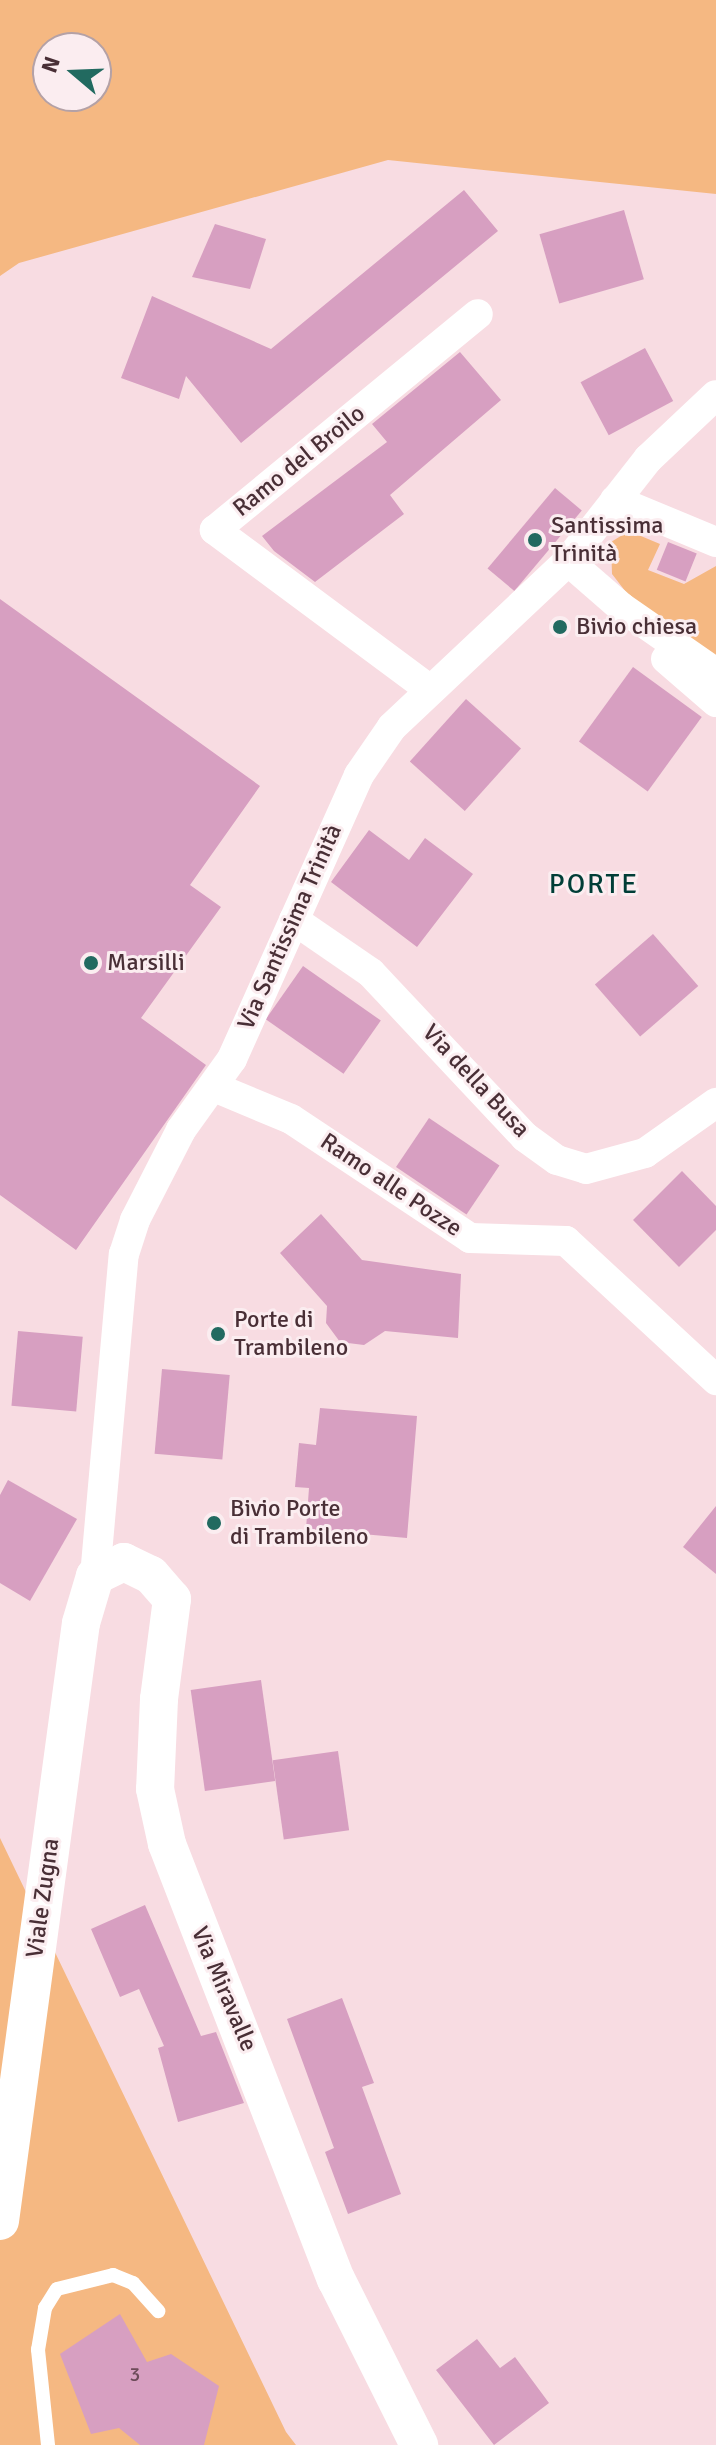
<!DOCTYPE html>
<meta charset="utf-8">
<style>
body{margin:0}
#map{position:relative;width:716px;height:2445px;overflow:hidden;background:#f8dce2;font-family:Signika,sans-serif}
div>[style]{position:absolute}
.green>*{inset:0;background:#f5b882}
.building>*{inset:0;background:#d79fc1;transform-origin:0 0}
.service>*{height:14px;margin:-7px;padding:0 7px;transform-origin:7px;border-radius:7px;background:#fff}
.minor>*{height:30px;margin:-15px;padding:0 15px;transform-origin:15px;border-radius:15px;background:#fff}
.tertiary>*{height:38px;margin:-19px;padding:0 19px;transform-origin:19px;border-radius:19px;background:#fff}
.dots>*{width:22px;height:22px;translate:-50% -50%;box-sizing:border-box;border:4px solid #fbedf0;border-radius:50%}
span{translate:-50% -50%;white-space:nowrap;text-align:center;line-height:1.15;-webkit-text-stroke:6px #fbedf0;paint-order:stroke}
.number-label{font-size:20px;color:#6c4b59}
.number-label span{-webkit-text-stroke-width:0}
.street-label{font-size:24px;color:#492f36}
.poi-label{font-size:24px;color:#492f36}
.left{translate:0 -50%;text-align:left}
.quarter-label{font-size:28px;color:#003e37;letter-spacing:2px}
.north{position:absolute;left:32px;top:32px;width:80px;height:80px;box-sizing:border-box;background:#fbedf0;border:2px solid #b4a1a6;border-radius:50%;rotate:289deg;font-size:22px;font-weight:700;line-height:32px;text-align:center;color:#492f36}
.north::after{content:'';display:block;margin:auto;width:28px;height:36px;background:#226a60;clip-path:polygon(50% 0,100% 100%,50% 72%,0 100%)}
</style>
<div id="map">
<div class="green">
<i style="clip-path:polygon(evenodd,0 0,716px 0,716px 194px,388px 160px,19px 263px,0 276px,0 0,96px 48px,96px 96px,48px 96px,48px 48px,96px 48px)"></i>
<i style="clip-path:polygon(629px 531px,660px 544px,648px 570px,684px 584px,716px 566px,716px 660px,629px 596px,612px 574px,611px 542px)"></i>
<i style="clip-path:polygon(0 1838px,286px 2432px,296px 2445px,0 2445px)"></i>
</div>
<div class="building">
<i style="clip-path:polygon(464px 190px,498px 231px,241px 443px,186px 376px,179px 399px,121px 378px,152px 296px,271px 349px)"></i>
<i style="left:624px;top:210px;width:72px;height:88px;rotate:74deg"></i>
<i style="clip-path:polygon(215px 224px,266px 239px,250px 289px,192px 277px)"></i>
<i style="left:645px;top:348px;width:60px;height:73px;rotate:62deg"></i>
<i style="clip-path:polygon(460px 352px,501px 400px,390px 495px,404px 514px,315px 582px,274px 551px,262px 536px,387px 442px,372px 424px)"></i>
<i style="left:555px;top:488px;width:35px;height:105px;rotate:40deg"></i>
<i style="left:668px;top:542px;width:31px;height:30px;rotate:22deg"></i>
<i style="clip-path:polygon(0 599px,260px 786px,190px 885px,221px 907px,141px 1018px,206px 1065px,76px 1250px,0 1195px)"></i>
<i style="left:633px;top:667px;width:85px;height:92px;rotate:36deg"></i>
<i style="left:466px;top:699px;width:74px;height:84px;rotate:42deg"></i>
<i style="clip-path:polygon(369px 830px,409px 860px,425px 838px,473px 874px,417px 947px,331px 882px)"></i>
<i style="left:653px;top:934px;width:69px;height:77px;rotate:49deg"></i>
<i style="left:303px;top:966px;width:95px;height:65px;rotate:35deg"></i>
<i style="left:429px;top:1118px;width:85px;height:59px;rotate:34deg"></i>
<i style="clip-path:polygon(682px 1171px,716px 1206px,716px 1230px,679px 1267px,633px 1220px)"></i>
<i style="clip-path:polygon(321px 1214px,362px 1260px,461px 1274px,458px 1338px,385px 1331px,364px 1345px,340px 1342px,326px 1323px,327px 1306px,280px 1253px)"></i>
<i style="left:18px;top:1331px;width:65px;height:75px;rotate:5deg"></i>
<i style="left:162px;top:1369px;width:68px;height:85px;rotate:5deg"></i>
<i style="clip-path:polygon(320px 1408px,417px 1416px,407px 1538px,306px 1529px,309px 1488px,295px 1487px,299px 1443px,316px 1445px)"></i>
<i style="clip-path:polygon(8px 1480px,77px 1519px,30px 1601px,0 1583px,0 1495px)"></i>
<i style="clip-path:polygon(716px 1506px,716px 1574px,683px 1547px)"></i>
<i style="left:261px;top:1680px;width:102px;height:71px;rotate:82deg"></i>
<i style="left:338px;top:1751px;width:80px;height:66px;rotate:82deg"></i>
<i style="clip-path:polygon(145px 1905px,201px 2036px,216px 2032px,244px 2103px,178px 2122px,158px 2048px,164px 2046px,139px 1989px,120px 1997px,91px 1929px)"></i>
<i style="clip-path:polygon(342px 1998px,374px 2083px,362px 2087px,401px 2194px,348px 2214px,325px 2152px,334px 2148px,287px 2019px)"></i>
<i style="clip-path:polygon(120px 2314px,147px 2362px,171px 2354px,219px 2386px,204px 2445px,140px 2445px,119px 2428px,91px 2434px,60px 2354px)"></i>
<i style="clip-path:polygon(477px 2339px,500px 2368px,515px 2357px,549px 2403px,494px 2445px,436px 2370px)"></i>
</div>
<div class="service">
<i style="left:48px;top:2445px;width:96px;rotate:-96deg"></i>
<i style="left:38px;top:2350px;width:43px;rotate:-80.5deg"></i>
<i style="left:45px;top:2308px;width:22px;rotate:-58deg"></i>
<i style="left:57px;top:2289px;width:58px;rotate:-14deg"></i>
<i style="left:113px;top:2275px;width:22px;rotate:22deg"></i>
<i style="left:133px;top:2283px;width:38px;rotate:48deg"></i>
</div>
<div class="minor">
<i style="left:615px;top:500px;width:109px;rotate:22.6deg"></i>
<i style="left:568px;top:561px;width:70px;rotate:41deg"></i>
<i style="left:621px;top:607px;width:116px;rotate:34.8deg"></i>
<i style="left:666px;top:659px;width:66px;rotate:40.7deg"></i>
<i style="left:429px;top:689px;width:267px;rotate:-143.4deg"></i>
<i style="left:215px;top:530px;width:340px;rotate:-39.4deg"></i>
<i style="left:294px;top:920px;width:93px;rotate:34.5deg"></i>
<i style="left:371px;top:973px;width:225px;rotate:46.8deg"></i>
<i style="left:525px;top:1137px;width:39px;rotate:36deg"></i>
<i style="left:557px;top:1160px;width:30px;rotate:17deg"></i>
<i style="left:586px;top:1169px;width:61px;rotate:-15.2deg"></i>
<i style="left:645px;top:1153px;width:87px;rotate:-35.2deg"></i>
<i style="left:214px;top:1087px;width:83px;rotate:22.6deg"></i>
<i style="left:291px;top:1119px;width:215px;rotate:33.6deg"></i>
<i style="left:470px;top:1238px;width:96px;rotate:1.8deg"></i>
<i style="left:566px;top:1241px;width:205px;rotate:42.8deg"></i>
<i style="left:95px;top:1576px;width:323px;rotate:-84.9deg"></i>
<i style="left:124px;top:1254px;width:36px;rotate:-72deg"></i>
<i style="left:135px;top:1220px;width:101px;rotate:-62.9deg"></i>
<i style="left:181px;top:1130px;width:87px;rotate:-54.3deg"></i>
<i style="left:232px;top:1059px;width:311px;rotate:-65.9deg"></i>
<i style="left:359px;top:775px;width:58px;rotate:-55.5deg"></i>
<i style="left:392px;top:727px;width:242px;rotate:-43.3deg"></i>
<i style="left:568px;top:561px;width:130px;rotate:-51.9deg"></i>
<i style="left:648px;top:459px;width:93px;rotate:-43.3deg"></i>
</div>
<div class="tertiary">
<i style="left:0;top:2221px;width:603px;rotate:-82.29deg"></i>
<i style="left:81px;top:1623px;width:49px;rotate:-73.4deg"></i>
<i style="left:95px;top:1576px;width:32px;rotate:-26deg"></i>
<i style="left:124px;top:1562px;width:30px;rotate:26deg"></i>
<i style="left:151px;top:1575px;width:32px;rotate:49deg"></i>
<i style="left:172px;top:1599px;width:101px;rotate:97.4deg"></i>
<i style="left:159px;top:1699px;width:90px;rotate:92.5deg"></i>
<i style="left:155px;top:1789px;width:56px;rotate:77.7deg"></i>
<i style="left:167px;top:1844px;width:467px;rotate:68.8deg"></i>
<i style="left:336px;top:2279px;width:186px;rotate:63.4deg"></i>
</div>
<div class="dots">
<i style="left:535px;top:540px;background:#226a60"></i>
<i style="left:560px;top:627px;background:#226a60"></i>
<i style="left:91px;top:963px;background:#226a60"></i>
<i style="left:218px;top:1334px;background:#226a60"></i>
<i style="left:214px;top:1523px;background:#226a60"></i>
</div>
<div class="number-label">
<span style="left:135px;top:2374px">3</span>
</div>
<div class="street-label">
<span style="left:299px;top:461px;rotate:-39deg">Ramo del Broilo</span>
<span style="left:290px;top:927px;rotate:-66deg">Via Santissima Trinità</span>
<span style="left:476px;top:1081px;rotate:47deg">Via della Busa</span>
<span style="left:391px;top:1185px;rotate:34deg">Ramo alle Pozze</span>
<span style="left:43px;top:1898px;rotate:-82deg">Viale Zugna</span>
<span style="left:224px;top:1989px;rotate:67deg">Via Miravalle</span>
</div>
<div class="poi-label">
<span class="left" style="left:551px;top:540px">Santissima<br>Trinità</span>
<span class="left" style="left:576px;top:627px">Bivio chiesa</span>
<span class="left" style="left:107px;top:963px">Marsilli</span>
<span class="left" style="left:234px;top:1334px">Porte di<br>Trambileno</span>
<span class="left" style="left:230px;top:1523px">Bivio Porte<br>di Trambileno</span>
</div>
<div class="quarter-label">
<span style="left:594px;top:884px">PORTE</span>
</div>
<div class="north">N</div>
</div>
